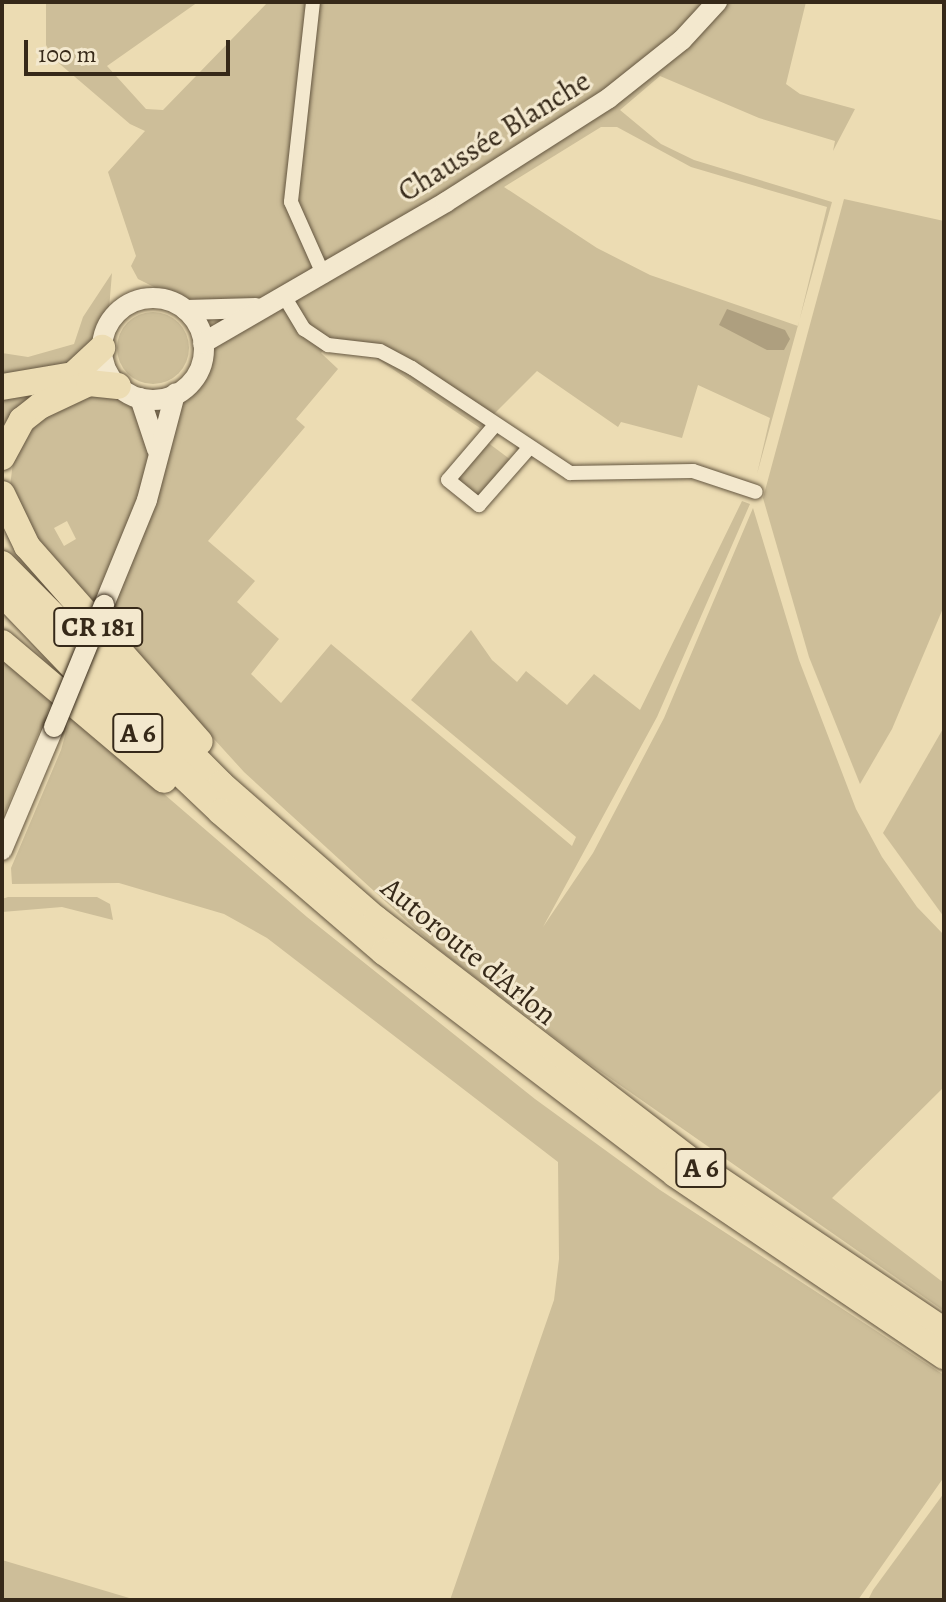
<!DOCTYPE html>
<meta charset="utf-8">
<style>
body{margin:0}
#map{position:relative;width:946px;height:1602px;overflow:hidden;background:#ecdcb3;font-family:Alegreya,serif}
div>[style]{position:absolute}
.green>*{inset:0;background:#cdbe99;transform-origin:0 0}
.round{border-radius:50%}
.water>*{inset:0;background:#ae9f7f}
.roads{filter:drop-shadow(0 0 2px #645640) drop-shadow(0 0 2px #645640)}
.street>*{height:14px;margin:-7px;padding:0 7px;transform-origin:7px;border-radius:7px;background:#f3e8ce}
.secondary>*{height:20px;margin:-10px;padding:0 10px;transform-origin:10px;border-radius:10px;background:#f3e8ce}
.secondary>.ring{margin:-10px;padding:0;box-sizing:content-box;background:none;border:20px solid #f3e8ce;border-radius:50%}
.highway>*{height:26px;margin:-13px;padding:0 13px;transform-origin:13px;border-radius:13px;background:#ecdcb3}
.bridges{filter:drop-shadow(0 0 2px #362919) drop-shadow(0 0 2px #362919)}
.secondary-bridge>*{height:20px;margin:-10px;padding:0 10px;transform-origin:10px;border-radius:10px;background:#f3e8ce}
span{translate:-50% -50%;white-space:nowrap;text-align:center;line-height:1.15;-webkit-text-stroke:6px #f3e8ce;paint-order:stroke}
.shield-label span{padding:2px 6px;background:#f3e8ce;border:2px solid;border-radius:6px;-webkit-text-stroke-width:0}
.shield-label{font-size:28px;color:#362919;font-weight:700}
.street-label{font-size:30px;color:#362919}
.frame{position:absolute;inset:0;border:4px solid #362919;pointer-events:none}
.scale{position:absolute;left:24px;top:40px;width:206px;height:36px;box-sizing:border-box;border:4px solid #362919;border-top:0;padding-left:10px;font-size:24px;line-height:28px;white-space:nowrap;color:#362919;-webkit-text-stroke:6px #f3e8ce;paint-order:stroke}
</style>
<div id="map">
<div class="green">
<i style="clip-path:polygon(evenodd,46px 2px,198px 2px,107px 66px,146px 109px,163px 110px,268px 2px,806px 2px,786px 84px,800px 94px,855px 109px,833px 151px,835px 141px,759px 118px,660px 76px,620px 110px,661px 144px,694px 160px,832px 202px,757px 474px,770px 418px,698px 385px,682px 438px,621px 422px,618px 427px,537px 371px,480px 428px,376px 358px,328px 345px,321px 353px,338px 369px,296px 419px,305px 427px,208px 541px,255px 581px,237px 602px,279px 639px,251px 674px,281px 703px,331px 644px,572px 846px,576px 837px,411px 700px,471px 630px,492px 660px,517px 682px,526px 671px,567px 705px,594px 674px,640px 710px,742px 501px,750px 504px,657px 717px,543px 927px,593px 853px,664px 718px,753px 508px,799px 660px,856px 809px,882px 857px,917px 907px,944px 935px,944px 1087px,832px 1198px,944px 1283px,944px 1311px,584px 1060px,433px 945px,244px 772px,33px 540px,10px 486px,14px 455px,30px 426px,66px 400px,112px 391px,137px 411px,156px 447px,177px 407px,199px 384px,221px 332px,261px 308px,192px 306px,138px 279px,131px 266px,136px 256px,108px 172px,145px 131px,130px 124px,54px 59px,46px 45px,46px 2px,601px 127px,617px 127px,691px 167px,827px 207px,798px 326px,650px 275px,597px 248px,504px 187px,601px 127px,46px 2px,67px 521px,76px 539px,64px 546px,54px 528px,67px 521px)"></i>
<i style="clip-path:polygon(844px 199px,944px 221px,944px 606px,892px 729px,860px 784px,809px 657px,763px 498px)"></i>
<i style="clip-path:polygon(112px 273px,109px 309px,84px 360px,2px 379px,2px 353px,28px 357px,74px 344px,83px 317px)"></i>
<i class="round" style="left:117px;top:312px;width:72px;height:72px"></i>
<i style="clip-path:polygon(63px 386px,2px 438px,2px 394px)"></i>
<i style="left:483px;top:439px;width:40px;height:54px;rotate:37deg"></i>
<i style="clip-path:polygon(2px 655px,54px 697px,2px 819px)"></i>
<i style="clip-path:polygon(71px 714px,307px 917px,535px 1099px,660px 1190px,944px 1375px,944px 1477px,858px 1600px,450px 1600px,554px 1300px,559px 1259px,558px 1162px,267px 938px,224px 914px,119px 883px,12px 884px,11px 868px,61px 750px)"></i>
<i style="clip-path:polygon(944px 727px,944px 917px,883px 833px)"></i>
<i style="clip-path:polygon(8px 897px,97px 897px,110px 904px,113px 920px,62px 907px,2px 912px,2px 899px)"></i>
<i style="clip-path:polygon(944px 1493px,944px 1600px,868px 1600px,873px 1590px)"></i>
<i style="clip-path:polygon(2px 1560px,136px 1600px,2px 1600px)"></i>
</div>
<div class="water">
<i style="clip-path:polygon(727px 309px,785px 330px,790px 339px,784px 350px,767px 350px,719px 325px)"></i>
</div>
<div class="roads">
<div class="street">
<i style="left:313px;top:2px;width:201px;rotate:96.3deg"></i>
<i style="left:291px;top:202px;width:81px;rotate:66deg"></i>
<i style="left:284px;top:296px;width:39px;rotate:59deg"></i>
<i style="left:304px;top:329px;width:29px;rotate:34deg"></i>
<i style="left:328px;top:345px;width:52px;rotate:6.6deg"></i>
<i style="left:380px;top:351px;width:36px;rotate:28deg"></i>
<i style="left:412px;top:368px;width:190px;rotate:33.6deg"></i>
<i style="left:570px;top:473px;width:123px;rotate:-0.9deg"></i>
<i style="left:693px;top:471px;width:66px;rotate:18.4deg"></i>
<i style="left:495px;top:425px;width:72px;rotate:130.5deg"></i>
<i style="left:448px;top:480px;width:40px;rotate:39deg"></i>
<i style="left:479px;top:505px;width:76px;rotate:-48.7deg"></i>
</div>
<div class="secondary">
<i class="ring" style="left:102px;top:298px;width:82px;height:82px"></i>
<i style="left:186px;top:310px;width:70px;rotate:-1.6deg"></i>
<i style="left:203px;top:343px;width:281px;rotate:-30.1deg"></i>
<i style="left:446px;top:202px;width:193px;rotate:-32.5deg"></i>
<i style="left:609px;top:98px;width:93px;rotate:-38.5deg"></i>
<i style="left:682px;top:40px;width:52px;rotate:-47.4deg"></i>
<i style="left:140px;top:398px;width:54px;rotate:71.6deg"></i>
<i style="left:104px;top:605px;width:113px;rotate:-67.7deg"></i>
<i style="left:147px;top:500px;width:110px;rotate:-75.2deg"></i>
<i style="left:2px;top:850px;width:134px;rotate:-67.1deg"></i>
</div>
<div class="highway">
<i style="left:2px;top:387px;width:72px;rotate:-9.6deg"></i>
<i style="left:73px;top:375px;width:40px;rotate:-43deg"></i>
<i style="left:2px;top:457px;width:42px;rotate:-61.6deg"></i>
<i style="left:22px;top:420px;width:23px;rotate:-38deg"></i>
<i style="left:40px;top:406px;width:54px;rotate:-25.1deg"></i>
<i style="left:89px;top:383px;width:29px;rotate:6deg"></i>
<i style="left:2px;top:494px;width:58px;rotate:64.3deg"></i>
<i style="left:27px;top:546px;width:261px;rotate:48.6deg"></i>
<i style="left:2px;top:564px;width:310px;rotate:45.1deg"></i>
<i style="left:221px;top:784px;width:206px;rotate:41.1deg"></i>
<i style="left:376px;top:919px;width:392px;rotate:37.5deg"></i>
<i style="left:687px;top:1158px;width:310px;rotate:33.9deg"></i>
<i style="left:2px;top:593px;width:168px;rotate:46.2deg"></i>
<i style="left:118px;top:714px;width:142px;rotate:43.6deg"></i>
<i style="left:221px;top:812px;width:215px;rotate:40.7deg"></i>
<i style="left:384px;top:952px;width:366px;rotate:37.3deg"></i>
<i style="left:675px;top:1174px;width:325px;rotate:34.1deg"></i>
<i style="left:2px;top:643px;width:212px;rotate:40.2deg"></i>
</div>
</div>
<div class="bridges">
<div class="secondary-bridge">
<i style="left:54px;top:727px;width:132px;rotate:-67.7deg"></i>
</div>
</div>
<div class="shield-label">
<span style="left:98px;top:627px">CR 181</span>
<span style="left:138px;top:733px">A 6</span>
<span style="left:701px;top:1168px">A 6</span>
</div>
<div class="street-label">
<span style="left:494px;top:136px;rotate:-32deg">Chaussée Blanche</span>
<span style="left:469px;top:951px;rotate:39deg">Autoroute d'Arlon</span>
</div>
<div class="frame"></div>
<div class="scale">100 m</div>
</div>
